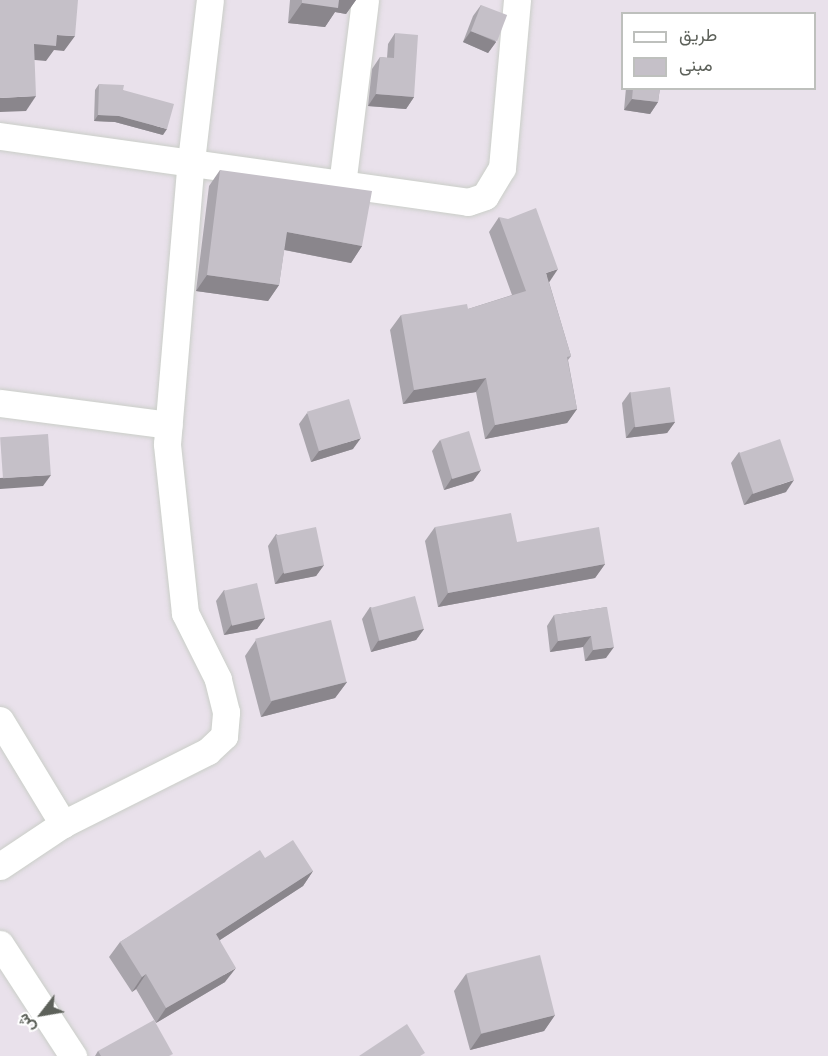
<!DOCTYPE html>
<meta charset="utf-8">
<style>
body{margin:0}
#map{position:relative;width:828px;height:1056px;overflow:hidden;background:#e9e1eb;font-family:"Alegreya Sans",Vazirmatn,sans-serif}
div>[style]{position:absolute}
.roads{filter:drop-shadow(0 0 2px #cacec8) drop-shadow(0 0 2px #cacec8)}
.street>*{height:27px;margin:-13.5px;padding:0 13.5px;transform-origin:13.5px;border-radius:13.5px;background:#fff}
.wall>*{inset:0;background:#a9a5ac}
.shaded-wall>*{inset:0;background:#8a868c}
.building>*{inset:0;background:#c5c0c8;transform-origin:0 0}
span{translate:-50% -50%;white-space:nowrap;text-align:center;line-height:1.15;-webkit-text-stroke:4.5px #fff;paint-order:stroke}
.legend{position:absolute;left:621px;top:12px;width:195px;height:78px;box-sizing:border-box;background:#fff;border:2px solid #bec0bd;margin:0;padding:8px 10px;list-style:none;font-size:18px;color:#5d615a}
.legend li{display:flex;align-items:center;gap:12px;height:30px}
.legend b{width:30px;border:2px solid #bec0bd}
.north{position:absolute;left:12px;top:984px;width:60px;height:60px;-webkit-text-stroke:4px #fff;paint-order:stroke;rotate:239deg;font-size:16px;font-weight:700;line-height:24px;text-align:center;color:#5d615a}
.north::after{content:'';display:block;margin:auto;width:21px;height:27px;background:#5d615a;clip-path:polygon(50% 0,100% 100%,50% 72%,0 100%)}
</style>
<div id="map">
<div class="roads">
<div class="street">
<i style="left:0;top:136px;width:473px;rotate:8deg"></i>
<i style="left:468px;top:202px;width:18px;rotate:-19deg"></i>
<i style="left:485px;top:196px;width:33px;rotate:-59deg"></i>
<i style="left:502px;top:168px;width:169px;rotate:-84.9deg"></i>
<i style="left:342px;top:185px;width:186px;rotate:-82.9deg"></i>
<i style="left:0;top:403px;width:170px;rotate:7.4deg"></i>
<i style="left:0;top:720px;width:122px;rotate:58.8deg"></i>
<i style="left:0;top:866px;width:76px;rotate:-33.7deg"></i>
<i style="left:63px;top:824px;width:162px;rotate:-26.7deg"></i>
<i style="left:208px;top:751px;width:22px;rotate:-43deg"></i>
<i style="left:224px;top:736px;width:24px;rotate:-85deg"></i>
<i style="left:226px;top:712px;width:34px;rotate:-104deg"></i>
<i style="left:218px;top:679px;width:74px;rotate:-116.6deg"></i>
<i style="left:185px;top:613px;width:170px;rotate:-96.1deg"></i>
<i style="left:167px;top:444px;width:284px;rotate:-85.2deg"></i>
<i style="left:191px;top:161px;width:162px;rotate:-83.3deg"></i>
<i style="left:0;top:944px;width:134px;rotate:56.9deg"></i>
</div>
</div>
<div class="wall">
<i style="clip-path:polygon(290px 0,356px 0,346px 14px,335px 12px,325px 27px,288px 23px)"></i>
<i style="clip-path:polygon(481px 5px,496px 42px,488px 53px,463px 42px,473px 16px)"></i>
<i style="clip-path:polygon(395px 33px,414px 97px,406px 109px,368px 106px,372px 69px,380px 57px,387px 58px,388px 44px)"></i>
<i style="clip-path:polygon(99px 84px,123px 90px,163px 135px,115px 122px,94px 121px,95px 90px)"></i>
<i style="clip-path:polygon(626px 88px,660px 88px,658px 102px,650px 114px,624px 110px)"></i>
<i style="clip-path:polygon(220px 170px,362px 246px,351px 263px,284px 250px,279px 285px,268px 301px,196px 291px,209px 186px)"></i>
<i style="clip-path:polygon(499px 217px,549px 282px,571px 356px,568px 360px,577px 409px,567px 423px,485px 439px,476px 392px,403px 404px,390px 330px,401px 315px,468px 309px,512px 295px,489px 232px)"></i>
<i style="clip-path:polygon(630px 392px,675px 422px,667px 433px,626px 438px,622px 403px)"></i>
<i style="clip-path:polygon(307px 413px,353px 449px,311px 462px,299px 424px)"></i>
<i style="clip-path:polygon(440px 440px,481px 470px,473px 481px,444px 490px,432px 451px)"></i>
<i style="clip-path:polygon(739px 452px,786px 492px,744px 505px,731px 463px)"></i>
<i style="clip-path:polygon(435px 527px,517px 542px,605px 564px,595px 578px,438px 607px,425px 541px)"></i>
<i style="clip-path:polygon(276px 534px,324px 565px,316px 576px,275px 584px,268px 546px)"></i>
<i style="clip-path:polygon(224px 590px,265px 618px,257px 629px,224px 635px,216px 601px)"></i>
<i style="clip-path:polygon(370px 607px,424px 629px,416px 640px,371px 652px,362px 619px)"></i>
<i style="clip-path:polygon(607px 607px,606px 658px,585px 661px,583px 647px,550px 652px,547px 626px,554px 615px)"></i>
<i style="clip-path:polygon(256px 640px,347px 682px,335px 698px,261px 717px,245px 656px)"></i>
<i style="clip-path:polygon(265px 858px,313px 871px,303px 886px,220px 940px,225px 982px,156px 1023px,136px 989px,132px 992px,109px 957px,120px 942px)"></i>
<i style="clip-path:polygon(466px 974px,555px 1015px,544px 1031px,470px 1050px,454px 991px)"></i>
<i style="clip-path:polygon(98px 1051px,172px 1056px,95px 1056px)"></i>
</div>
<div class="shaded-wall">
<i style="clip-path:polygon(334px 0,356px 0,346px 14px,335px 12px,325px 27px,288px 23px,302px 3px)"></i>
<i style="clip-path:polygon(471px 31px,496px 42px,488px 53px,463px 42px)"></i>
<i style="clip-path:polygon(57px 35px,75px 36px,64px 51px,54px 50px,46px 61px,24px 59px,34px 44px)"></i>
<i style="clip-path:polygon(376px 94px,414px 97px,406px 109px,368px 106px)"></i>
<i style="clip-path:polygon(36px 96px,26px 111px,0 112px,0 98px)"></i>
<i style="clip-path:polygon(632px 99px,658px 102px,650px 114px,624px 110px)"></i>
<i style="clip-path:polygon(98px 115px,119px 116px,167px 129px,163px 135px,115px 122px,94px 121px)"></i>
<i style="clip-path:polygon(287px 232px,362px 246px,351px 263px,275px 248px)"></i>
<i style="clip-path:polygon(558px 269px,548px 284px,546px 273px)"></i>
<i style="clip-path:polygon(207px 275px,279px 285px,268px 301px,196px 291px)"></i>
<i style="clip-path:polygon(486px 378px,476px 392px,403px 404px,414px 390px)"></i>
<i style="clip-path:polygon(577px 409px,567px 423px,485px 439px,495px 425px)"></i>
<i style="clip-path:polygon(675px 422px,667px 433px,626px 438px,634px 427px)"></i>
<i style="clip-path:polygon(361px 438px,353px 449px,311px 462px,319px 451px)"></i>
<i style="clip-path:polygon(481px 470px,473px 481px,444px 490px,452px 478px)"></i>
<i style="clip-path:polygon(51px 475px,43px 486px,0 489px,0 478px)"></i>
<i style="clip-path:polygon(794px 480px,786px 492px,744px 505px,752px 494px)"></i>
<i style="clip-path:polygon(605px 564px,595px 578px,438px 607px,448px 593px)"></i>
<i style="clip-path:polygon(324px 565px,316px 576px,275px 584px,283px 573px)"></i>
<i style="clip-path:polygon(265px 618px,257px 629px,224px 635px,232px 624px)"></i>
<i style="clip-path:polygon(424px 629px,416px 640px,371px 652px,378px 641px)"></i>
<i style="clip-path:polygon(591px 636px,583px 647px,550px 652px,558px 641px)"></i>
<i style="clip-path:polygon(614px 647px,606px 658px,585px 661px,593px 650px)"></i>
<i style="clip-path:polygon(347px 682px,335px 698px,261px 717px,272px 701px)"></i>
<i style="clip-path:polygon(313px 871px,303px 886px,206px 949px,216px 934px)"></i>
<i style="clip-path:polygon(236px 968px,225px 982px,156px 1023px,166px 1008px)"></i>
<i style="clip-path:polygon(146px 974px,136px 989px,132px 992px,142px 977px)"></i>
<i style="clip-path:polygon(555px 1015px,544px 1031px,470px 1050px,481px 1034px)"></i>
</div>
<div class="building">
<i style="clip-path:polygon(0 0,78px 0,75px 36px,57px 35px,56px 46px,34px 44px,36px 96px,0 98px)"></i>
<i style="clip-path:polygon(302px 0,339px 0,338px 8px,302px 3px)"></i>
<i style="left:481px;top:5px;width:28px;height:28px;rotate:21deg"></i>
<i style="clip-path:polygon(395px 33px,418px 35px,414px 97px,376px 94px,380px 57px,394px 58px)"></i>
<i style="clip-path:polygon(99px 84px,124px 85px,123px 90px,174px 104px,167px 129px,119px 116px,98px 115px)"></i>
<i style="clip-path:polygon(633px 88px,660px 88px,658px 102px,632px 99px)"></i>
<i style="clip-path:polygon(220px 170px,372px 191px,362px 246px,287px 232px,279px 285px,207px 275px)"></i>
<i style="clip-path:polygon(536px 208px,558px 269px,546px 273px,571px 356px,567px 357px,577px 409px,495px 425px,486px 378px,414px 390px,401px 315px,467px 304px,468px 309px,526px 291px,499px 217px,508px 219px)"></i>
<i style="left:670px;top:387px;width:35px;height:40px;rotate:82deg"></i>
<i style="left:349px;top:399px;width:41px;height:44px;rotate:73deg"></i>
<i style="left:469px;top:431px;width:41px;height:30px;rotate:73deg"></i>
<i style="left:48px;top:434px;width:41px;height:48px;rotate:86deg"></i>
<i style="left:780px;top:439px;width:43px;height:43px;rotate:71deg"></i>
<i style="clip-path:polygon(511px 513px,517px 542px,599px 527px,605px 564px,448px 593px,435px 527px)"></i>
<i style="left:316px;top:527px;width:39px;height:41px;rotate:78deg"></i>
<i style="left:257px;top:583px;width:36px;height:34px;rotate:77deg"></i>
<i style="left:415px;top:596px;width:34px;height:46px;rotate:75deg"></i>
<i style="clip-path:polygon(607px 607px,614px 647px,593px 650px,591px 636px,558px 641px,554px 615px)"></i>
<i style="left:331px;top:620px;width:64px;height:78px;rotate:76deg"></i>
<i style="clip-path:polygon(293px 840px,313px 871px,216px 934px,236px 968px,166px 1008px,146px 974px,142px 977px,120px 942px,260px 850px,265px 858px)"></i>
<i style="left:540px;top:955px;width:62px;height:76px;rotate:76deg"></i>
<i style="clip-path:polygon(154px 1020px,173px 1054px,169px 1056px,101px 1056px,98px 1051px)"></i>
<i style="clip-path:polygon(407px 1024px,425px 1053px,420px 1056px,359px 1056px)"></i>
</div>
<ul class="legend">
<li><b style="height:8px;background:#fff"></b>طريق</li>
<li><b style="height:16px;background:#c5c0c8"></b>مبنى</li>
</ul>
<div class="north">ش</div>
</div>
